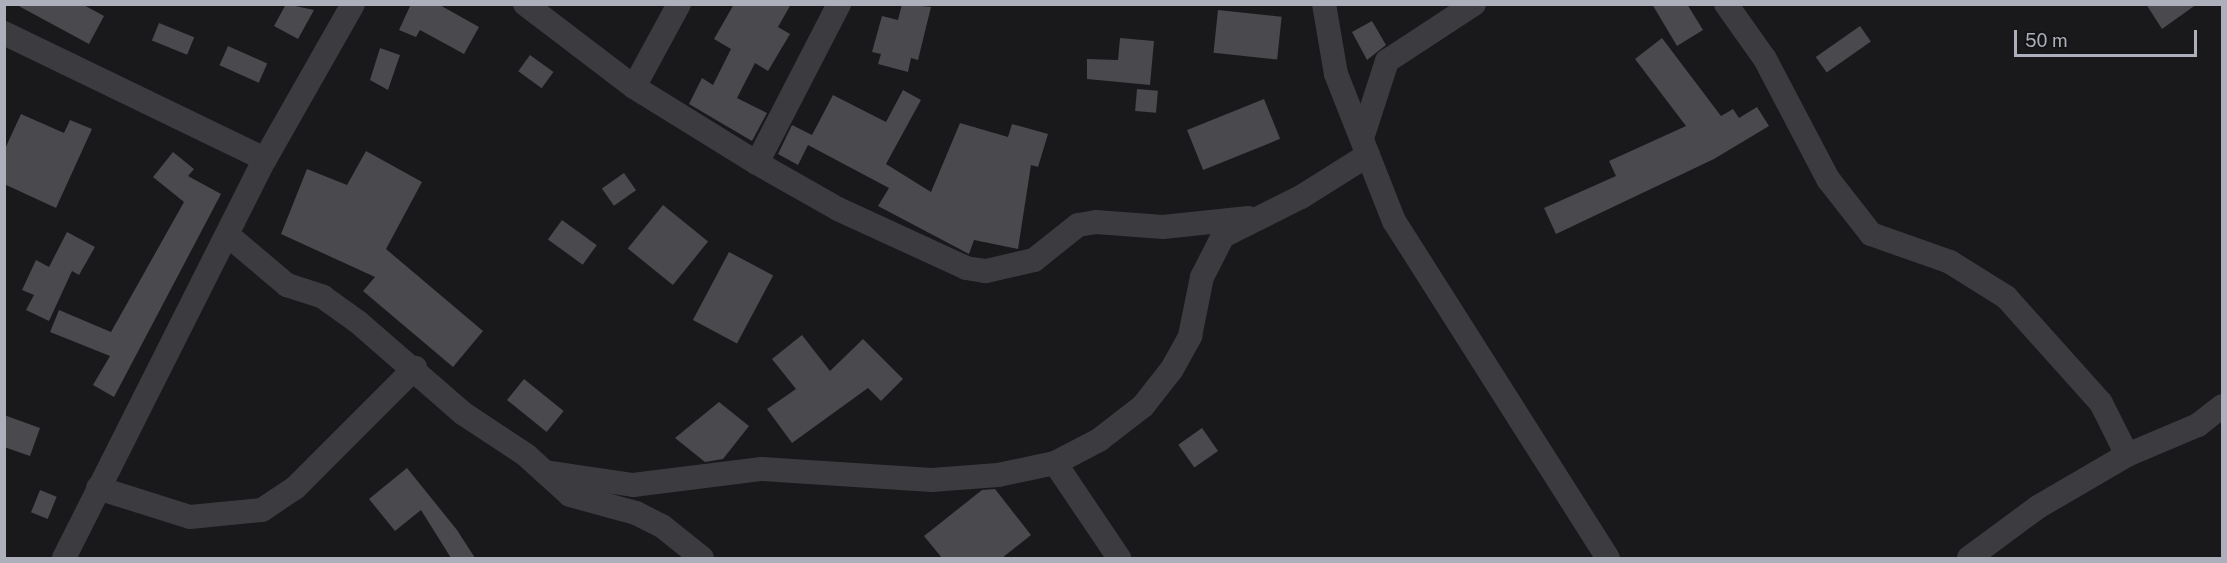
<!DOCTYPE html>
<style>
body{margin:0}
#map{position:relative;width:2227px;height:563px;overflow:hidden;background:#19191b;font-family:"Public Sans",sans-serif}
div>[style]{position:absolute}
.building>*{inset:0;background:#49494e;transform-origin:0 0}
.minor>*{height:24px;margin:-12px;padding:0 12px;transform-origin:12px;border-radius:12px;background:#3b3b40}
span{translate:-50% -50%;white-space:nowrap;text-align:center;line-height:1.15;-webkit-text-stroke:6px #141416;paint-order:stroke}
.frame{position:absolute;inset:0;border:6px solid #adb0ba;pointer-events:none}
.scale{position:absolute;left:2014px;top:30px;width:183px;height:27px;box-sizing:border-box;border:3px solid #adb0ba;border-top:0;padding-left:8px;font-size:18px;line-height:21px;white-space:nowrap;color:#adb0ba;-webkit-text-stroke:4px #141416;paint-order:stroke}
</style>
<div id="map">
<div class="building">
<i style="clip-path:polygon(15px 4px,82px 4px,104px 16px,89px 44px)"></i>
<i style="clip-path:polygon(286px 4px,314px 10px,298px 39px,274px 26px)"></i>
<i style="clip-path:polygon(411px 4px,438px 4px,479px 27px,464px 54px,420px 30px,416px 37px,399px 30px)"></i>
<i style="clip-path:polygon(734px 4px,791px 4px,778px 27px,790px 34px,768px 71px,755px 63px,737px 98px,767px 113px,752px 141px,689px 104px,702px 78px,713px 85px,731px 49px,714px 39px)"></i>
<i style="clip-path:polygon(902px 4px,931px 7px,918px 60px,911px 58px,908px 72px,878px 64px,881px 54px,872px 52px,882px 16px,898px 20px)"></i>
<i style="clip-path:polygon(1652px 4px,1687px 4px,1703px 30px,1677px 46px)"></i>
<i style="clip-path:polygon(2146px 4px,2197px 4px,2162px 29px)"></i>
<i style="left:1218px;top:10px;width:64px;height:43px;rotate:6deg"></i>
<i style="clip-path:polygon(1372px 21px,1386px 45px,1367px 60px,1352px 32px)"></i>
<i style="left:159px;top:23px;width:38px;height:19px;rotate:22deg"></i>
<i style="left:1860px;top:26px;width:19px;height:54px;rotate:55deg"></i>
<i style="clip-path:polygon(1120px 38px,1154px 41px,1150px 85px,1087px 79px,1087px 59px,1118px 60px)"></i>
<i style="clip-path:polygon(1662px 38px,1721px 116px,1733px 109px,1739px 118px,1757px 107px,1769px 126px,1714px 159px,1556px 234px,1544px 208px,1616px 176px,1609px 161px,1686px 126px,1635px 59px)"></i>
<i style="left:228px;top:46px;width:43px;height:21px;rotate:24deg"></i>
<i style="clip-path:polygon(380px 48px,400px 55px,388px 90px,370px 80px)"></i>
<i style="left:530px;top:55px;width:29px;height:20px;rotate:36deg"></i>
<i style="left:1137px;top:89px;width:21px;height:22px;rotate:5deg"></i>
<i style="clip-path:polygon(903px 90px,921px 100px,886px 164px,931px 192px,960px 123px,1008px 137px,1012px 124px,1048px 134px,1038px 167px,1031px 165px,1018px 249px,974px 240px,969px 254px,878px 206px,889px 188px,808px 145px,798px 165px,778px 154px,792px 125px,812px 135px,833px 95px,886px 122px)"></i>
<i style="left:1264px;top:99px;width:43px;height:83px;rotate:68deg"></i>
<i style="clip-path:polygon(21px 114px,64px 133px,70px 120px,92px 129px,56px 208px,4px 184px,4px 151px)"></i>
<i style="clip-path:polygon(366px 151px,422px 182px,386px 249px,483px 331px,453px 367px,363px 291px,375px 277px,281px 234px,307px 169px,347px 185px)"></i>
<i style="clip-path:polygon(173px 152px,194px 169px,188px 176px,221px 194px,114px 397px,93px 385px,110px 356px,50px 332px,59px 310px,111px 332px,184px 202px,153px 177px)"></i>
<i style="left:624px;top:173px;width:21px;height:27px;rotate:55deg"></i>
<i style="left:663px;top:205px;width:58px;height:56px;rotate:39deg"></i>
<i style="left:562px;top:220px;width:43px;height:24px;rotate:36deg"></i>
<i style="clip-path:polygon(67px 232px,95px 247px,79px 275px,72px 271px,49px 321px,26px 310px,34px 295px,22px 290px,36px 260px,49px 267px)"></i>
<i style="left:729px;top:252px;width:50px;height:77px;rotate:28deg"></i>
<i style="clip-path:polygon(802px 335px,830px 371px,863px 339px,903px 379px,881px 401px,868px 388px,792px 443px,767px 409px,796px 389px,772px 359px)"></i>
<i style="left:524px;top:379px;width:51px;height:27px;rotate:39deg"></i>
<i style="clip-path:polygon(719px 402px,749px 426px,723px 459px,705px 462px,675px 438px)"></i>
<i style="clip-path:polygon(4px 415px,40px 428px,30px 456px,4px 447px)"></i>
<i style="left:1202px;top:428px;width:28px;height:29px;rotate:55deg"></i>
<i style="clip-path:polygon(407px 468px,457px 530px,475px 558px,451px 558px,421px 510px,395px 531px,369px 499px)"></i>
<i style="clip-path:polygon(995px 489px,1031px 535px,1002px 558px,942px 558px,924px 536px,982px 490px)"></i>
<i style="left:40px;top:490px;width:18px;height:24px;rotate:22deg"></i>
</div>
<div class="minor">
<i style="left:525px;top:4px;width:137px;rotate:37.3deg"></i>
<i style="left:634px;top:87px;width:145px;rotate:31.7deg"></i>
<i style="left:757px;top:163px;width:93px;rotate:29.6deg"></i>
<i style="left:838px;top:209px;width:141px;rotate:24.7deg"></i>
<i style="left:966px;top:268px;width:20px;rotate:9deg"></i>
<i style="left:986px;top:271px;width:49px;rotate:-12.9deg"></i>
<i style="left:1034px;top:260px;width:56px;rotate:-38.5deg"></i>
<i style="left:1078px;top:225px;width:18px;rotate:-9deg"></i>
<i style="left:1096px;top:222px;width:67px;rotate:4.3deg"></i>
<i style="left:1163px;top:227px;width:86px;rotate:-6deg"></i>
<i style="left:1324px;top:4px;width:71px;rotate:80.3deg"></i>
<i style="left:1336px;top:74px;width:158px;rotate:68.5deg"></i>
<i style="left:1394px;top:221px;width:399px;rotate:57.6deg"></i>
<i style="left:1726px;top:4px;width:67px;rotate:54.7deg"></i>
<i style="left:1765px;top:59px;width:136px;rotate:62.3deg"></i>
<i style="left:1828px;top:179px;width:70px;rotate:52deg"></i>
<i style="left:1871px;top:234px;width:84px;rotate:19.5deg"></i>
<i style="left:1950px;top:262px;width:66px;rotate:32deg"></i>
<i style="left:2006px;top:297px;width:142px;rotate:48.1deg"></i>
<i style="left:2101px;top:403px;width:58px;rotate:63.4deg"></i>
<i style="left:4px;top:33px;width:290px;rotate:25.8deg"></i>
<i style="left:634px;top:87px;width:94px;rotate:-61.5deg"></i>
<i style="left:1362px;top:138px;width:81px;rotate:-72deg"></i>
<i style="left:1387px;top:61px;width:104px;rotate:-33.2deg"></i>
<i style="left:757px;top:163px;width:179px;rotate:-62.7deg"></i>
<i style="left:230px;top:237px;width:75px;rotate:40.1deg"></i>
<i style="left:287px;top:285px;width:38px;rotate:18deg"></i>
<i style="left:323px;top:297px;width:43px;rotate:35.5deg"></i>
<i style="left:358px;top:322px;width:140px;rotate:41deg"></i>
<i style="left:464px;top:414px;width:74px;rotate:33.5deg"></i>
<i style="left:526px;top:455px;width:59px;rotate:42.3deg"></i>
<i style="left:570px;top:495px;width:68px;rotate:15.3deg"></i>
<i style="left:636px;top:513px;width:29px;rotate:27deg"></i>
<i style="left:662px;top:526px;width:51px;rotate:38.7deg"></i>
<i style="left:1055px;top:463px;width:115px;rotate:56deg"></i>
<i style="left:545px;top:472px;width:89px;rotate:8.4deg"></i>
<i style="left:633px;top:485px;width:130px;rotate:-7.1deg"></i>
<i style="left:762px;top:469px;width:170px;rotate:3.7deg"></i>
<i style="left:932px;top:480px;width:66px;rotate:-4.3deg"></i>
<i style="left:998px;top:475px;width:58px;rotate:-11.9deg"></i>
<i style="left:1055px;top:463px;width:50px;rotate:-27.6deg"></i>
<i style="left:1099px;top:440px;width:56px;rotate:-37.7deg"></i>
<i style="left:1143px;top:406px;width:47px;rotate:-51.9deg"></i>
<i style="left:1172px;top:369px;width:38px;rotate:-61deg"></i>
<i style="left:1190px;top:336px;width:60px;rotate:-78.5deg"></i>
<i style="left:1202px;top:277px;width:46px;rotate:-62.9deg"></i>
<i style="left:1223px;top:236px;width:87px;rotate:-26.6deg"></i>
<i style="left:1301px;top:197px;width:79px;rotate:-32.1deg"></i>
<i style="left:98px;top:488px;width:96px;rotate:17.5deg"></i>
<i style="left:190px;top:517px;width:72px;rotate:-5.6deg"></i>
<i style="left:262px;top:510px;width:40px;rotate:-34deg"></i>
<i style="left:295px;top:488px;width:170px;rotate:-45deg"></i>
<i style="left:64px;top:558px;width:447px;rotate:-63.3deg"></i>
<i style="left:265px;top:159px;width:178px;rotate:-60.4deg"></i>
<i style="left:1969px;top:558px;width:86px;rotate:-36.5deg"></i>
<i style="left:2038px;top:507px;width:103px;rotate:-30.3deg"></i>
<i style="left:2127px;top:455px;width:77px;rotate:-22.9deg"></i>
<i style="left:2198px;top:425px;width:31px;rotate:-38deg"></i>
</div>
<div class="frame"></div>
<div class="scale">50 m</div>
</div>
